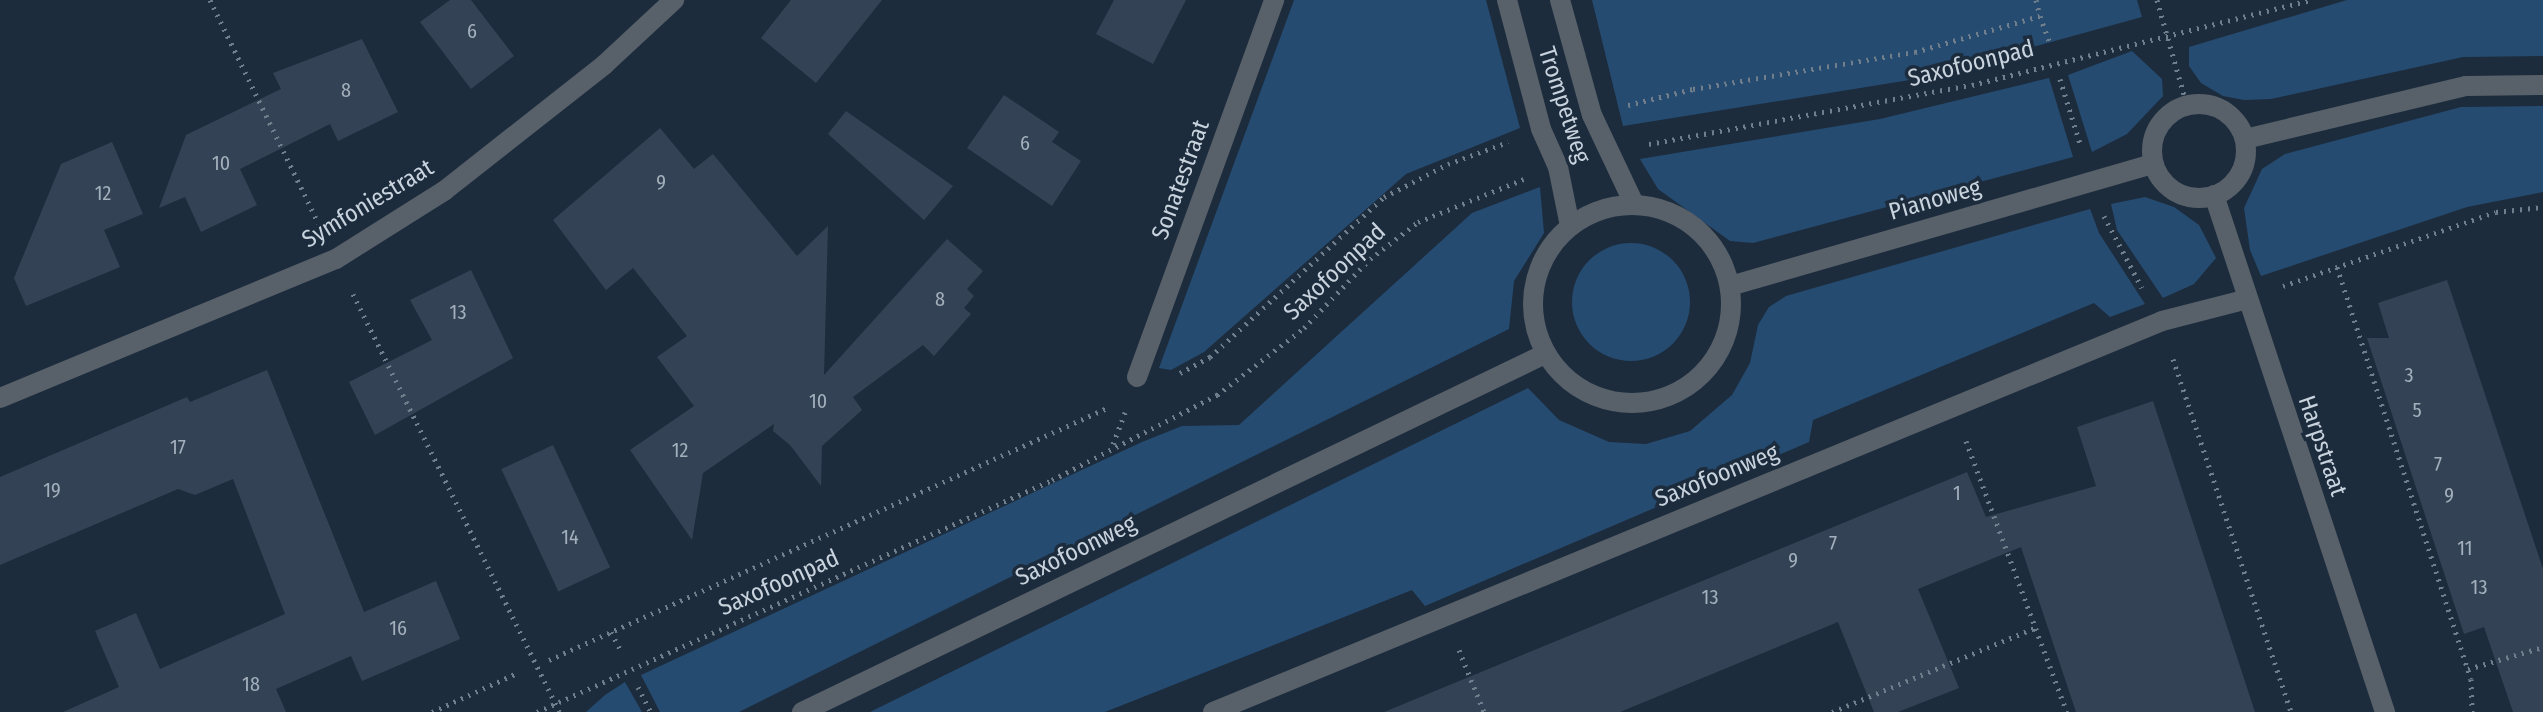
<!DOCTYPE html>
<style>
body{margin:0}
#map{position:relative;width:2543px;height:712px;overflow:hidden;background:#1c2c3d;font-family:"Fira Sans Condensed",sans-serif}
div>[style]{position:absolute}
.green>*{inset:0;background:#264b70}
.round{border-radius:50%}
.building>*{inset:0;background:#334355;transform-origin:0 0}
.path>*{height:5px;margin-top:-2.5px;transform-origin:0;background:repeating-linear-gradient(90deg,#717f8d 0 2px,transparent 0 8px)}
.minor>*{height:20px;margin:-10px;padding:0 10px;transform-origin:10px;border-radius:10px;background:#586069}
.minor>.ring{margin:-10px;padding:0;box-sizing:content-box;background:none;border:20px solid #586069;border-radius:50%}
span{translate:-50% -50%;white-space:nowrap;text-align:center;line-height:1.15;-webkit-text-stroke:7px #1c2c3d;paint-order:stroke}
.number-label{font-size:20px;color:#a4afbc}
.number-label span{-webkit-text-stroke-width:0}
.street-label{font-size:24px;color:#c9d3de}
</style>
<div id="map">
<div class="green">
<i style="clip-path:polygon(1294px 0,1486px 0,1520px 128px,1406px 174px,1204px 352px,1171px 370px,1159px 368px)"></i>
<i style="clip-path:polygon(1592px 0,2137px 0,2142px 17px,1916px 79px,1623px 126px)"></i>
<i style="clip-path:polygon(2347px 0,2543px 0,2543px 56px,2463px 57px,2271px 99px,2244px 100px,2223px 96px,2201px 83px,2189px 66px,2189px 47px)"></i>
<i style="clip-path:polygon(2132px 51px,2162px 79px,2163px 96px,2127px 134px,2092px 152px,2068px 75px)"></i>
<i style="clip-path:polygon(2049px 78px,2073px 157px,1753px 243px,1730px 241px,1658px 189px,1640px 159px,1880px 119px)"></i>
<i style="clip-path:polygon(2543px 106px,2543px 192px,2467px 207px,2261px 276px,2250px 250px,2244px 208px,2262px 169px,2285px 154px,2461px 107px)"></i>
<i style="clip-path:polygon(1540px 187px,1544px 233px,1514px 281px,1509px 329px,739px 712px,660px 712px,641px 675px,1142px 442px,1182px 426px,1239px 425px,1472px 213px)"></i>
<i style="clip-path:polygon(2145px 197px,2174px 207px,2199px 225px,2216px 258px,2194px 284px,2163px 298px,2117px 230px,2111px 204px)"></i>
<i style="clip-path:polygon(2090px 209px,2099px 233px,2145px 304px,2110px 317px,2094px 303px,1813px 420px,1809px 442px,1425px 606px,1412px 590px,1105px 712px,870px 712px,1528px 388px,1559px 420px,1609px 442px,1646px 444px,1690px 431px,1732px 395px,1750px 363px,1758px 325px,1769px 307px,1786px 296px)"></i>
<i class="round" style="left:1572px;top:243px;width:118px;height:118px"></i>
<i style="clip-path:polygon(625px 682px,642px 712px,586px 712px,605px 695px)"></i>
</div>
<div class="building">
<i style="clip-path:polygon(450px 0,471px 0,514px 56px,471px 89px,420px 22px)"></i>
<i style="clip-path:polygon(791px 0,882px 0,816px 83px,761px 38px)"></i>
<i style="clip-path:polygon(1114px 0,1186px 0,1153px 64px,1096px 34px)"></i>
<i style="clip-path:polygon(362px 39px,398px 112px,338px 141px,330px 124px,240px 169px,257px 205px,201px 232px,185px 197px,159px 208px,186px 135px,281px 89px,273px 73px)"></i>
<i style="clip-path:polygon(1004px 95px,1059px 132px,1052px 142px,1081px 161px,1052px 206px,967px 148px)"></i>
<i style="clip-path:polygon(846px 111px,953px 186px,924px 220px,828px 134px)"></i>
<i style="clip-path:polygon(660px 128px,694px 169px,713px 154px,797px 256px,828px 226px,824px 375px,947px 239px,983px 271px,967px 289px,974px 296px,964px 308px,971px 314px,934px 356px,923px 345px,853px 397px,862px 410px,822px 446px,821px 486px,790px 445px,773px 431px,774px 424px,703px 473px,692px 540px,630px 450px,694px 406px,657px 357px,687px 336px,633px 268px,606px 290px,553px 220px)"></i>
<i style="clip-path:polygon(112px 142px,143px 214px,104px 230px,120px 267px,26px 306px,14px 278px,61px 164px)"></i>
<i style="clip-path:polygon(471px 270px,513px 358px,375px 435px,349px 382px,432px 340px,410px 300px)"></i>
<i style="clip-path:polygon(2447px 280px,2543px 569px,2543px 712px,2513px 712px,2484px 627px,2464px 634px,2367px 338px,2389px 338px,2378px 303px)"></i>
<i style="clip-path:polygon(267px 370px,364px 612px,436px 581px,460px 639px,362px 681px,351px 656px,276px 689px,286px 712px,63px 712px,119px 687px,95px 631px,136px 613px,160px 669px,285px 614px,233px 479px,195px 495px,178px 489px,0 565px,0 477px,187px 397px,190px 402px)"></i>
<i style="clip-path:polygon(2153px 401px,2255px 712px,2076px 712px,2021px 547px,1918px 589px,1959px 688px,1898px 712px,1874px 712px,1838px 622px,1620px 712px,1384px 712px,1967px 472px,1986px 517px,2096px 486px,2077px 427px)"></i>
<i style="left:553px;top:445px;width:135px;height:57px;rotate:65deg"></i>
</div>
<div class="path">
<i style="left:210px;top:0;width:249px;rotate:64.1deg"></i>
<i style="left:2036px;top:0;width:16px;rotate:76deg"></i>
<i style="left:2157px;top:0;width:109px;rotate:74.1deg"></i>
<i style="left:2060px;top:79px;width:71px;rotate:72.8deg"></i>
<i style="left:1628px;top:105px;width:67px;rotate:-13.8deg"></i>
<i style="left:1693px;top:89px;width:225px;rotate:-9.5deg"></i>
<i style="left:1915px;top:52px;width:130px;rotate:-16.1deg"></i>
<i style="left:2040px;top:16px;width:30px;rotate:70deg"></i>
<i style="left:1649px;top:144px;width:328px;rotate:-10.4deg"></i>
<i style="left:1972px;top:85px;width:349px;rotate:-14.1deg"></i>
<i style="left:2104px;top:216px;width:81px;rotate:62.2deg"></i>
<i style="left:2337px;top:267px;width:433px;rotate:72deg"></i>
<i style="left:2471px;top:679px;width:33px;rotate:88deg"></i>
<i style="left:2283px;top:286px;width:225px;rotate:-19.2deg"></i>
<i style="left:2496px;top:212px;width:47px;rotate:-6.1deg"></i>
<i style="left:353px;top:294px;width:466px;rotate:63.7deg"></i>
<i style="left:2173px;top:359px;width:372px;rotate:71.5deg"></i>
<i style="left:1180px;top:373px;width:34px;rotate:-28deg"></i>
<i style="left:1210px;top:357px;width:236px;rotate:-42.6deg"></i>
<i style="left:1384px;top:197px;width:72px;rotate:-27.3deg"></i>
<i style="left:1448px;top:164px;width:64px;rotate:-20.1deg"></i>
<i style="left:1966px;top:441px;width:289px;rotate:69.6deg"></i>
<i style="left:1113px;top:444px;width:34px;rotate:-69deg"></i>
<i style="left:611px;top:632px;width:21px;rotate:62deg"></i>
<i style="left:1459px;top:650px;width:67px;rotate:68deg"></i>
<i style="left:549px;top:660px;width:612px;rotate:-24.3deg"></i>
<i style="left:2468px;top:669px;width:78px;rotate:-16.3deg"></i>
<i style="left:638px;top:687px;width:28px;rotate:63deg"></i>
<i style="left:432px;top:712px;width:94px;rotate:-24.6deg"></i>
<i style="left:537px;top:712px;width:565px;rotate:-24.25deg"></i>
<i style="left:1052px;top:480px;width:186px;rotate:-27.3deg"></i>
<i style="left:1217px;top:395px;width:110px;rotate:-37.6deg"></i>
<i style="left:1304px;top:328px;width:95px;rotate:-46.3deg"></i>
<i style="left:1370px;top:259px;width:61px;rotate:-37.6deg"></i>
<i style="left:1418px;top:222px;width:114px;rotate:-22.1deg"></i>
<i style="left:1832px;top:712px;width:222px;rotate:-22.5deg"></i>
</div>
<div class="minor">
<i style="left:1507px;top:0;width:133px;rotate:75.2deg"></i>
<i style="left:1541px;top:129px;width:42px;rotate:65.9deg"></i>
<i style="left:1558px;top:167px;width:60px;rotate:78.5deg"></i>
<i style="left:1560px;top:0;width:119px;rotate:74.5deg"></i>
<i style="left:1592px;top:115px;width:98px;rotate:64.7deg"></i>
<i class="ring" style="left:2152px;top:104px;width:74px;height:74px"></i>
<i style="left:2245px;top:139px;width:227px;rotate:-13.5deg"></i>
<i style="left:2466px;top:86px;width:77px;rotate:-0.7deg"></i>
<i style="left:2214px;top:195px;width:545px;rotate:71.7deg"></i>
<i class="ring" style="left:1533px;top:205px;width:178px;height:178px"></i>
<i style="left:1730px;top:286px;width:441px;rotate:-16.1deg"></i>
<i style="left:1137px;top:377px;width:401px;rotate:-70deg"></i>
<i style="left:0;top:398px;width:364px;rotate:-22.5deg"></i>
<i style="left:336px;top:259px;width:128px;rotate:-32.2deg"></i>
<i style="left:444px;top:191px;width:204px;rotate:-38.2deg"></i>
<i style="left:604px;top:65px;width:96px;rotate:-42.9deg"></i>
<i style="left:802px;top:712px;width:825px;rotate:-25.73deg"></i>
<i style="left:1213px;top:712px;width:1026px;rotate:-22.39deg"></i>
<i style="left:2162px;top:321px;width:85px;rotate:-14.4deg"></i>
</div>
<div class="number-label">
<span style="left:472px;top:31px">6</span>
<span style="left:346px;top:90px">8</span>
<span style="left:1025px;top:143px">6</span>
<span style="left:221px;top:163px">10</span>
<span style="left:661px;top:182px">9</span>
<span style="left:103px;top:193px">12</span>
<span style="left:940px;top:299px">8</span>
<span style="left:458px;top:312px">13</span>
<span style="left:2409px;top:375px">3</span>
<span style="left:818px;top:401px">10</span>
<span style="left:2417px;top:410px">5</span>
<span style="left:178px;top:447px">17</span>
<span style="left:680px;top:450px">12</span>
<span style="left:2438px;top:464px">7</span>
<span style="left:52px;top:490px">19</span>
<span style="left:1957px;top:493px">1</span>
<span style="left:2449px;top:495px">9</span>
<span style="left:570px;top:537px">14</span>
<span style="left:1833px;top:543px">7</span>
<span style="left:2465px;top:548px">11</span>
<span style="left:1793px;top:560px">9</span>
<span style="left:2479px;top:587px">13</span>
<span style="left:1710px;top:597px">13</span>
<span style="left:398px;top:628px">16</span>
<span style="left:251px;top:684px">18</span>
</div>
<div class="street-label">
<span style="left:1971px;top:64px;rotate:-14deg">Saxofoonpad</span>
<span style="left:1564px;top:105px;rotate:72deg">Trompetweg</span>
<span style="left:1181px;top:180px;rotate:-70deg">Sonatestraat</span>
<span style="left:1935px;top:200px;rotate:-16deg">Pianoweg</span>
<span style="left:368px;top:204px;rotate:-31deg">Symfoniestraat</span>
<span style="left:1335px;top:272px;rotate:-43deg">Saxofoonpad</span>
<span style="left:2322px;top:446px;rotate:71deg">Harpstraat</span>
<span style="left:1717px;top:476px;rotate:-22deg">Saxofoonweg</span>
<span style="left:1076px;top:551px;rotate:-26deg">Saxofoonweg</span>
<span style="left:779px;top:583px;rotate:-24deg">Saxofoonpad</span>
</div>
</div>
